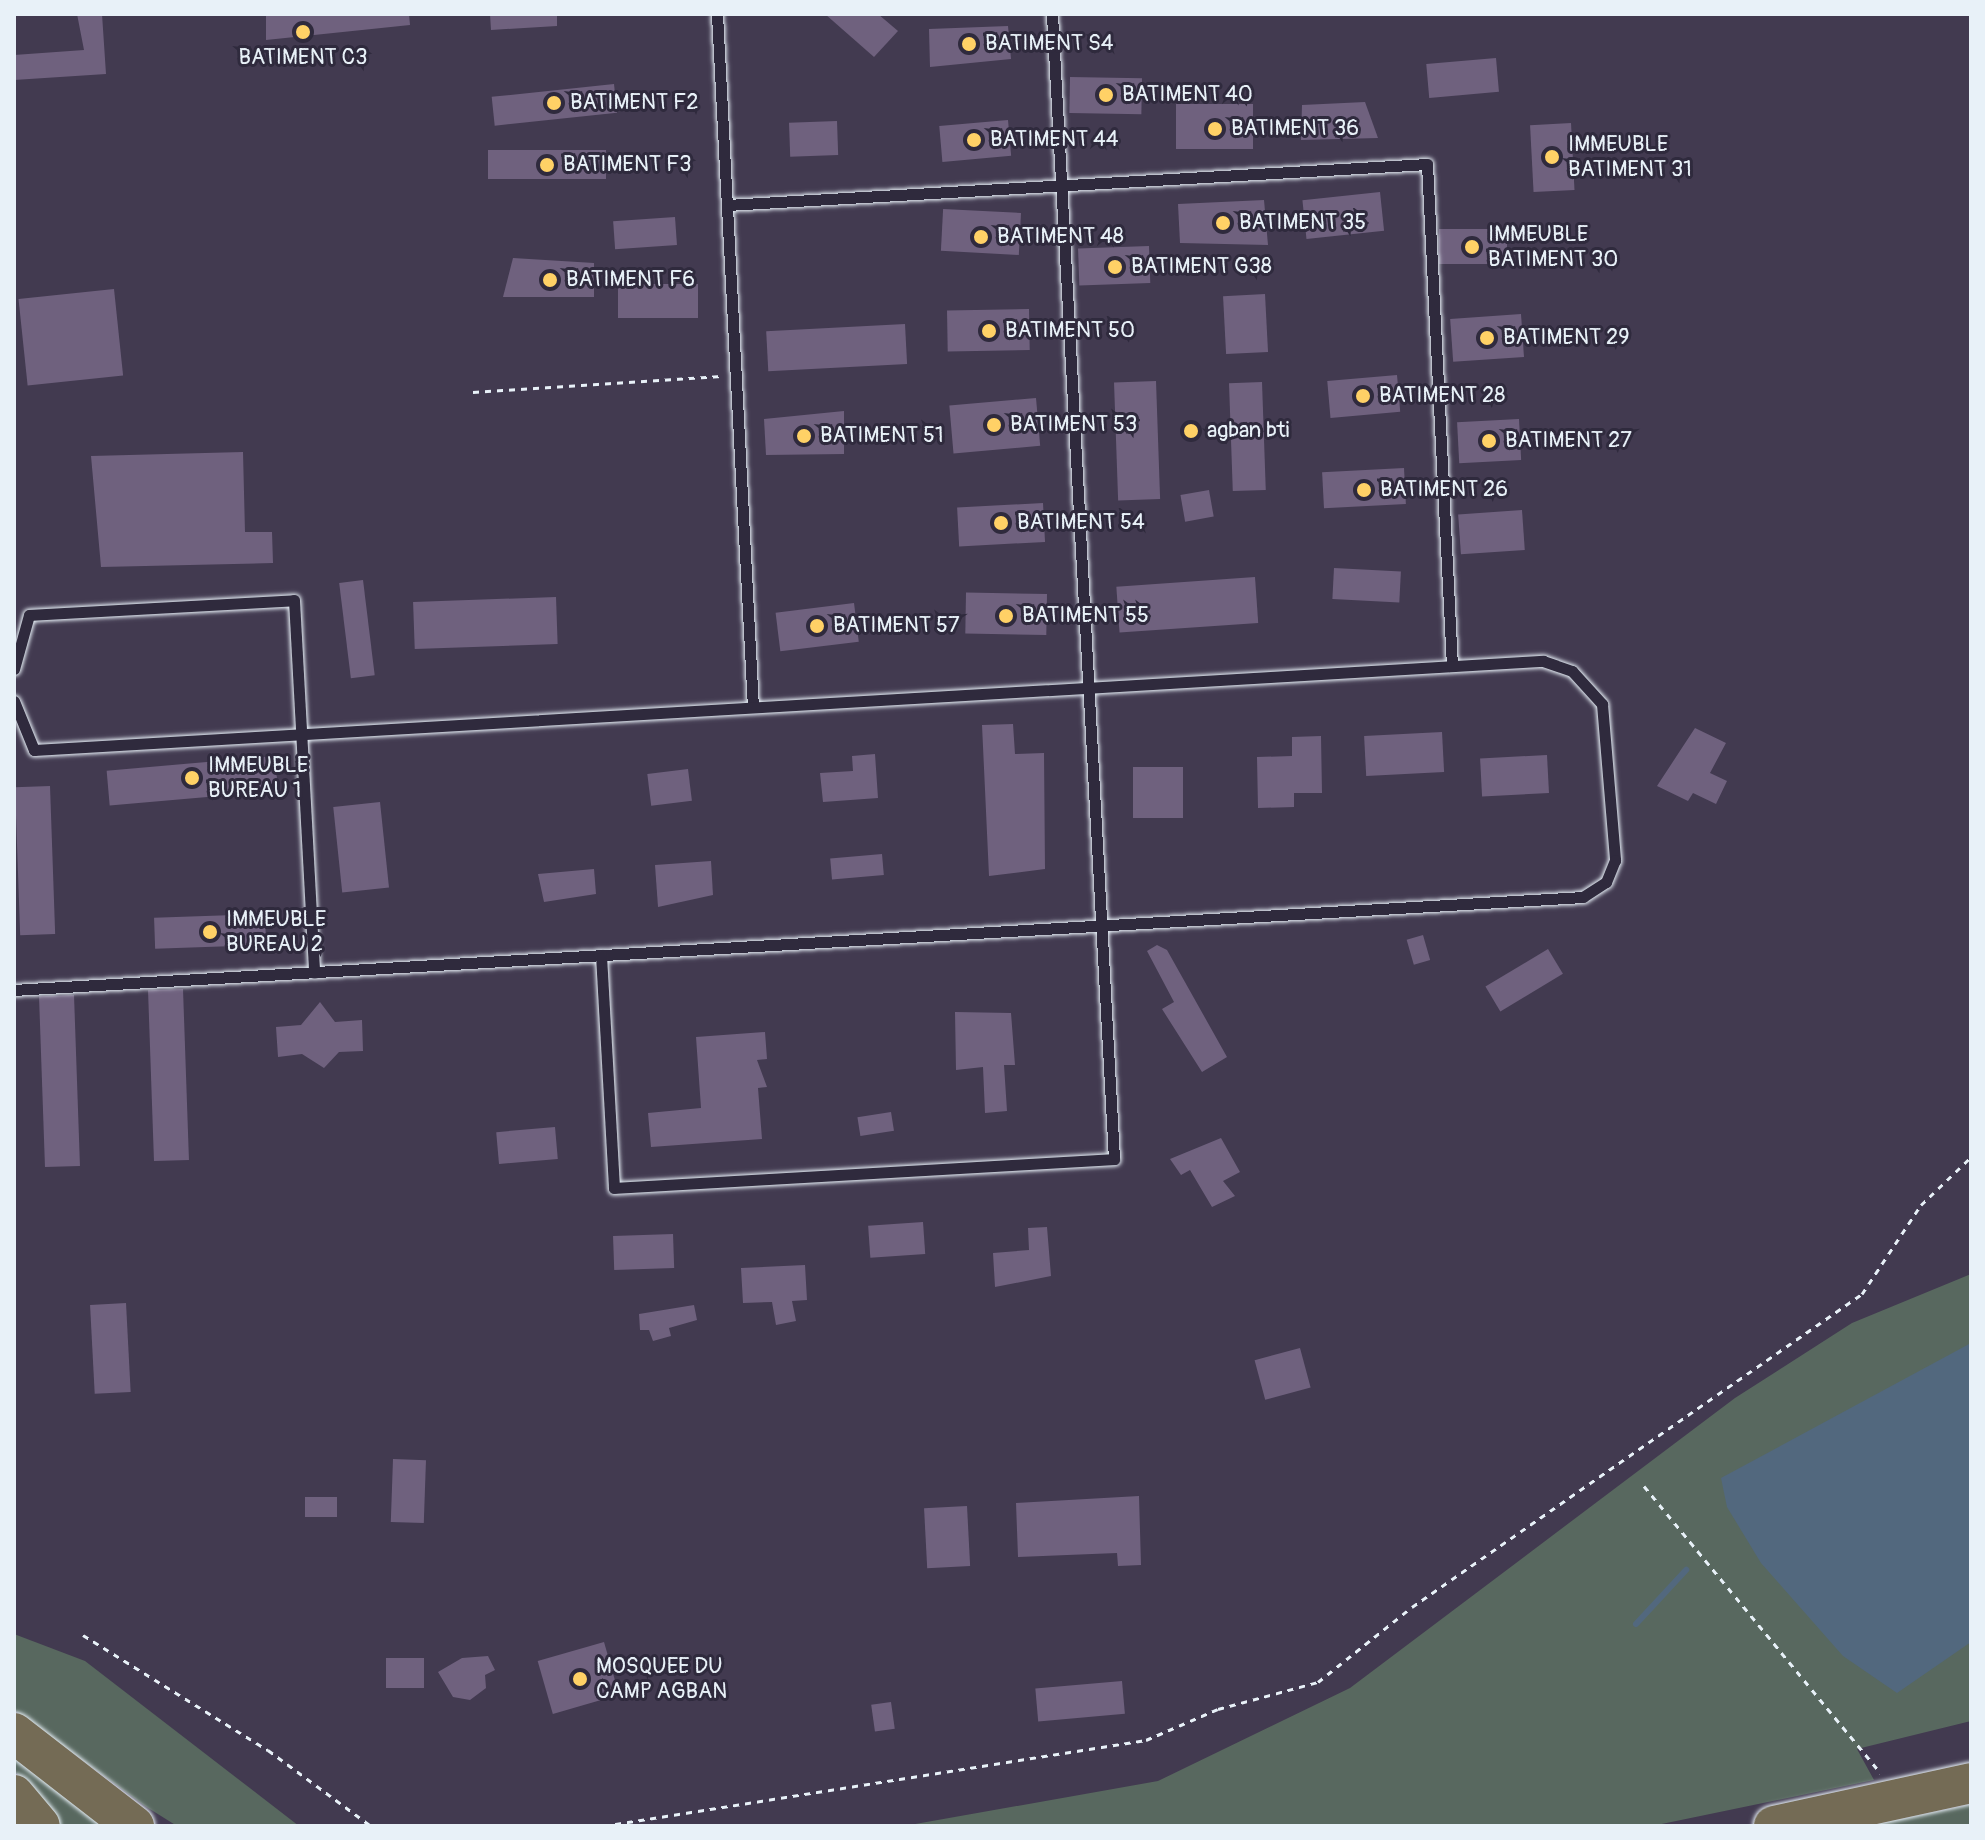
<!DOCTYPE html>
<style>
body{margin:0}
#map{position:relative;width:1985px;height:1840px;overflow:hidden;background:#423a50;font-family:Pangolin,sans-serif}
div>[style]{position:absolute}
.green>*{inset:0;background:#58685f}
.water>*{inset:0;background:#52687e}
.stream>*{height:6px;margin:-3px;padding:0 3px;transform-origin:3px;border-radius:3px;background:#52687e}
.building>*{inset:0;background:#6f617e;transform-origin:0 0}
.path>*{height:3px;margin-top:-1.5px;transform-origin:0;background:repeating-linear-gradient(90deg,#e8f1f8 0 6px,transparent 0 12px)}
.roads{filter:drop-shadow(0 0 2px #e8f1f8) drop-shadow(0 0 2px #e8f1f8)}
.service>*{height:11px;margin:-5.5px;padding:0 5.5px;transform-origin:5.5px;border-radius:5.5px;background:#2f2a3d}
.motorway>*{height:40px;margin:-20px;padding:0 20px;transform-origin:20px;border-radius:20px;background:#746b55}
.dots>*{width:22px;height:22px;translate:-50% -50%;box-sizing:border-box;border:4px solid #2f2a3d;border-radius:50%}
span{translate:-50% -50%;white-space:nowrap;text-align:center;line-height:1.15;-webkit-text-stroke:6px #2f2a3d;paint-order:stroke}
.poi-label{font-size:22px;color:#e8f1f8}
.left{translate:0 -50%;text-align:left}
.frame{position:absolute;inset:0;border:16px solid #e8f1f8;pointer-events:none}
</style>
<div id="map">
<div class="green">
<i style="clip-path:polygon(1971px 1274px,1971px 1721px,1857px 1749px,1874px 1780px,1652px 1826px,904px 1826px,1158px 1781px,1350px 1688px,1735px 1398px,1852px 1323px)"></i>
<i style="clip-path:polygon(14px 1634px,85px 1661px,299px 1826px,177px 1826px,145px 1806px,14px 1710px)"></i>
<i style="clip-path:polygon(14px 1748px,122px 1826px,61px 1826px,14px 1770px)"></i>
<i style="clip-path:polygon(1971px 1804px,1971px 1826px,1868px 1826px,1959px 1807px)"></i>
</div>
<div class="water">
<i style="clip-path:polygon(1971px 1343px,1971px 1642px,1897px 1693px,1843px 1656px,1761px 1563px,1727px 1507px,1721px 1478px)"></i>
</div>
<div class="stream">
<i style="left:1636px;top:1624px;width:74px;rotate:-47.2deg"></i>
</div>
<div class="building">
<i style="clip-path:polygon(77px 14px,102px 14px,106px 74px,14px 80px,14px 55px,84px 50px)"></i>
<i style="clip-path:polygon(266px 14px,409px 14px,410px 25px,266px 40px)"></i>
<i style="clip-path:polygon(490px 14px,557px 14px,557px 26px,491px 30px)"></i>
<i style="clip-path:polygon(825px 14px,878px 14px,898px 31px,874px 57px)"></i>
<i style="clip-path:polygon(1008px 26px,1011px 59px,930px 67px,929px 29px)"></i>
<i style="left:1496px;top:58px;width:34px;height:70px;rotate:85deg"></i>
<i style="left:1070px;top:77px;width:72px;height:36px;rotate:1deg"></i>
<i style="left:614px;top:84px;width:29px;height:123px;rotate:84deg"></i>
<i style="clip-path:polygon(1365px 102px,1378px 138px,1301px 140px,1302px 105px)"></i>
<i style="left:1253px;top:104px;width:45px;height:77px;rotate:90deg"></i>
<i style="left:1008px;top:120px;width:36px;height:69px;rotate:85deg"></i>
<i style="left:837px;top:121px;width:34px;height:48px;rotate:88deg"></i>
<i style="left:1571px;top:123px;width:67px;height:41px;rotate:87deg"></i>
<i style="left:488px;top:150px;width:118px;height:29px"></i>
<i style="left:1380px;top:192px;width:39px;height:78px;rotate:84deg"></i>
<i style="clip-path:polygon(1264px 200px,1268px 245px,1180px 243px,1178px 204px)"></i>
<i style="left:1021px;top:213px;width:42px;height:78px;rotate:93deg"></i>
<i style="left:675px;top:217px;width:28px;height:62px;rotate:86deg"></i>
<i style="left:1507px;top:229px;width:35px;height:68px;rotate:90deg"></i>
<i style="left:1149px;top:246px;width:37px;height:71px;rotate:88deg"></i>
<i style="clip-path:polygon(513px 258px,594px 263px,594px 297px,503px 297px)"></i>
<i style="left:698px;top:284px;width:34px;height:80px;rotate:90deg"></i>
<i style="left:114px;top:289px;width:87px;height:96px;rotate:84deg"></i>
<i style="left:1265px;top:294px;width:58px;height:42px;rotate:87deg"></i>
<i style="left:1029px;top:309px;width:41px;height:82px;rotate:89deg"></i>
<i style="left:1521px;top:314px;width:43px;height:71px;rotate:86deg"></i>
<i style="left:905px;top:324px;width:40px;height:139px;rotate:87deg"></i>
<i style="left:1397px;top:375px;width:37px;height:70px;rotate:85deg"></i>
<i style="left:1156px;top:381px;width:118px;height:42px;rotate:88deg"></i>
<i style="left:1262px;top:382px;width:108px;height:33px;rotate:88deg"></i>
<i style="left:1036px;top:398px;width:48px;height:87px;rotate:85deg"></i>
<i style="clip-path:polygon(844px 411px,844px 454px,766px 455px,764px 419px)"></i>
<i style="left:1519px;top:419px;width:41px;height:62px;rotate:87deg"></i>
<i style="clip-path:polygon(243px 452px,245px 532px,272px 532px,273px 563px,101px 567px,91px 456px)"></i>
<i style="left:1404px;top:468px;width:36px;height:82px;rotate:87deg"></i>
<i style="left:1209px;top:490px;width:27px;height:29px;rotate:80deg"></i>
<i style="left:1043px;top:503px;width:39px;height:86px;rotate:87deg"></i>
<i style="left:1522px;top:510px;width:40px;height:64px;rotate:86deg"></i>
<i style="left:1334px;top:568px;width:67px;height:31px;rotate:3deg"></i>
<i style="left:1255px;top:577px;width:46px;height:139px;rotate:86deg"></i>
<i style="left:363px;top:580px;width:96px;height:24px;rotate:83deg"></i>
<i style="left:1047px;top:594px;width:41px;height:81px;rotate:91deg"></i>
<i style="left:556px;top:597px;width:47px;height:143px;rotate:88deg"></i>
<i style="left:854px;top:603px;width:39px;height:79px;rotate:83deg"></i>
<i style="clip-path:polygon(1013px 724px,1015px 754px,1044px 753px,1045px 869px,989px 876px,982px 725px)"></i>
<i style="clip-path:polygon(1695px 728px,1726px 743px,1710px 773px,1727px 781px,1716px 804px,1693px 793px,1688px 801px,1657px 786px)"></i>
<i style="left:1442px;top:732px;width:40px;height:78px;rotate:87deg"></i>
<i style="clip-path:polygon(1321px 736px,1322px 793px,1294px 793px,1294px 807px,1258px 808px,1257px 757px,1292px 756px,1292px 737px)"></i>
<i style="clip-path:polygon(875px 754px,878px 798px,823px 802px,820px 773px,853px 771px,852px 756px)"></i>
<i style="left:1547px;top:755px;width:38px;height:67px;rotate:87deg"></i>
<i style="left:275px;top:756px;width:35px;height:169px;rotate:85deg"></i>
<i style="left:1133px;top:767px;width:50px;height:51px"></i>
<i style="left:688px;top:769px;width:32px;height:41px;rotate:83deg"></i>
<i style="left:50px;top:786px;width:148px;height:35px;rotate:88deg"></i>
<i style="left:380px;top:802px;width:86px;height:47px;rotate:84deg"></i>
<i style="left:882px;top:854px;width:21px;height:52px;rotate:85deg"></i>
<i style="clip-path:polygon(711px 861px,713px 895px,658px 907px,655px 865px)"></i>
<i style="clip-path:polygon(594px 869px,596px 894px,544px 902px,538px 874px)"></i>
<i style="left:265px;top:914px;width:31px;height:111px;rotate:88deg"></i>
<i style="left:1423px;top:935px;width:26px;height:17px;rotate:74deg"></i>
<i style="clip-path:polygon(1157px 945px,1167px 950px,1227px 1057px,1202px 1072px,1162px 1009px,1174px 1002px,1147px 951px)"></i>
<i style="left:1548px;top:949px;width:29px;height:73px;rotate:59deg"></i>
<i style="left:183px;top:989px;width:171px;height:35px;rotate:88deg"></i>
<i style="left:74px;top:995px;width:171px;height:35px;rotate:88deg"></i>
<i style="clip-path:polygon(320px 1002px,335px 1022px,362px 1020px,363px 1051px,339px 1052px,324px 1068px,302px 1054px,278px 1057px,276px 1027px,301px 1025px)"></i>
<i style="clip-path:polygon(955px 1012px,1011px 1013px,1015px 1065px,1004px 1065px,1007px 1111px,985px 1113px,983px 1067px,956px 1070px)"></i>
<i style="clip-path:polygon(765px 1032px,767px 1059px,757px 1060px,767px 1087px,758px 1088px,762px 1139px,651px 1147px,648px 1113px,701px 1108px,696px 1037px)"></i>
<i style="left:891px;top:1112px;width:19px;height:34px;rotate:81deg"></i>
<i style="left:555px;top:1127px;width:32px;height:59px;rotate:85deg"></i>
<i style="clip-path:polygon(1221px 1138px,1240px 1172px,1223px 1181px,1235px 1196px,1212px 1207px,1190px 1170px,1181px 1175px,1170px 1159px)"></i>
<i style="left:923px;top:1222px;width:32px;height:55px;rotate:86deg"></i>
<i style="clip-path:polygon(1047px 1227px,1051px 1276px,995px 1287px,993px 1253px,1029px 1250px,1028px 1228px)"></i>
<i style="left:673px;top:1234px;width:34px;height:60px;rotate:88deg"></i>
<i style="clip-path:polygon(805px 1265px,807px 1300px,792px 1301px,796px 1321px,776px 1325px,772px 1302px,743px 1303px,741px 1268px)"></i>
<i style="left:126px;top:1303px;width:89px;height:36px;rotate:87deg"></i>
<i style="clip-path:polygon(694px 1305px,697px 1320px,669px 1328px,671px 1336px,653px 1341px,649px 1330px,640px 1330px,639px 1314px)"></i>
<i style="left:1300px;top:1348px;width:41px;height:47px;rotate:75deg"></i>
<i style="left:393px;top:1459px;width:33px;height:63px;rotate:2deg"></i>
<i style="clip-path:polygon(1139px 1496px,1141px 1565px,1118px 1566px,1117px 1553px,1018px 1557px,1016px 1503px)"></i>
<i style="left:337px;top:1497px;width:20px;height:32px;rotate:90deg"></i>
<i style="left:967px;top:1506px;width:60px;height:43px;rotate:87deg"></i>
<i style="left:604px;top:1642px;width:55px;height:69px;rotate:74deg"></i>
<i style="clip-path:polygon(488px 1656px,495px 1670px,485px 1675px,486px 1688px,470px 1700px,453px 1697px,438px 1672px,462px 1658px)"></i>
<i style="left:386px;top:1658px;width:38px;height:30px"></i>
<i style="left:1122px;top:1681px;width:33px;height:87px;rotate:85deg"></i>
<i style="left:891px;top:1702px;width:27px;height:20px;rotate:82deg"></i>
</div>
<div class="path">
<i style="left:473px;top:392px;width:249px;rotate:-3.7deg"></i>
<i style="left:1644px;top:1486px;width:372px;rotate:50.5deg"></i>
<i style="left:83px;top:1635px;width:218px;rotate:31.9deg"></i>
<i style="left:268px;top:1750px;width:128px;rotate:36.4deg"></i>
<i style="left:603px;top:1826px;width:550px;rotate:-9deg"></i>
<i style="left:1146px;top:1740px;width:78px;rotate:-23.3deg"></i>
<i style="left:1218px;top:1709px;width:104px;rotate:-15.1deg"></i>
<i style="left:1318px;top:1682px;width:120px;rotate:-38.6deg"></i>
<i style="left:1412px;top:1607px;width:548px;rotate:-34.82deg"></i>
<i style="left:1862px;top:1294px;width:107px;rotate:-56.5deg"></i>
<i style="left:1921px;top:1205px;width:69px;rotate:-43.8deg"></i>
</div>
<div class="roads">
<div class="service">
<i style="left:717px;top:14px;width:694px;rotate:87.03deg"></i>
<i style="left:727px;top:205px;width:701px;rotate:-3.35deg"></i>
<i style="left:1427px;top:164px;width:503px;rotate:87.15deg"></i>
<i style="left:14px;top:669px;width:56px;rotate:-74.5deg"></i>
<i style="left:29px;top:615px;width:265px;rotate:-3.2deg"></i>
<i style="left:294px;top:600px;width:373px;rotate:86.9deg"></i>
<i style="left:14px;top:701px;width:53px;rotate:67.8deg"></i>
<i style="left:34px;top:750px;width:1512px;rotate:-3.38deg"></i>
<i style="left:1543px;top:661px;width:31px;rotate:19deg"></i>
<i style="left:1572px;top:671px;width:45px;rotate:47.7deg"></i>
<i style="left:1602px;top:704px;width:157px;rotate:85.2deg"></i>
<i style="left:1615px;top:860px;width:24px;rotate:112deg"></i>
<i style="left:1606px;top:882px;width:27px;rotate:147deg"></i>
<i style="left:1583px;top:897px;width:1572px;rotate:176.61deg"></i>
<i style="left:601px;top:955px;width:233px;rotate:86.8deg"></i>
<i style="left:614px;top:1188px;width:501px;rotate:-3.32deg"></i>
<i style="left:1114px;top:1159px;width:1147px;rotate:-93.1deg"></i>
</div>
<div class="motorway">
<i style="left:14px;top:1733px;width:152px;rotate:37.8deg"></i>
<i style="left:14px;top:1795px;width:40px;rotate:50deg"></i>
<i style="left:1774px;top:1826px;width:202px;rotate:-12.3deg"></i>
</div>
</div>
<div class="dots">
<i style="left:303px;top:32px;background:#ffd166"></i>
<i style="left:969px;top:44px;background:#ffd166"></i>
<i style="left:1106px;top:95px;background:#ffd166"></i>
<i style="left:554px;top:103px;background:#ffd166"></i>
<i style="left:1215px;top:129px;background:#ffd166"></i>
<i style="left:974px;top:140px;background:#ffd166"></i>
<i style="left:1552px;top:157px;background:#ffd166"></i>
<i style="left:547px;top:165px;background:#ffd166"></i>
<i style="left:1223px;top:223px;background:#ffd166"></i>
<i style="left:981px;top:237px;background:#ffd166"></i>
<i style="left:1472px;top:247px;background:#ffd166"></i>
<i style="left:1115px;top:267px;background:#ffd166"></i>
<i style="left:550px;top:280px;background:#ffd166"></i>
<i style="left:989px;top:331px;background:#ffd166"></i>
<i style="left:1487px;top:338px;background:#ffd166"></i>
<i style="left:1363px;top:396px;background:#ffd166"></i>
<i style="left:994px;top:425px;background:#ffd166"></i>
<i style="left:1191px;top:431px;background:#ffd166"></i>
<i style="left:804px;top:436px;background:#ffd166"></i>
<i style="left:1489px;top:441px;background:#ffd166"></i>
<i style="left:1364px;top:490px;background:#ffd166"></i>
<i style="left:1001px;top:523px;background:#ffd166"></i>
<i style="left:1006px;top:616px;background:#ffd166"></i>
<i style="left:817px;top:626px;background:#ffd166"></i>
<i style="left:192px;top:778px;background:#ffd166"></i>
<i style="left:210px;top:932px;background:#ffd166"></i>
<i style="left:580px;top:1679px;background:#ffd166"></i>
</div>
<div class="poi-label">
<span class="left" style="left:985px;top:44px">BATIMENT S4</span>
<span style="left:303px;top:58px">BATIMENT C3</span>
<span class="left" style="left:1122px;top:95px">BATIMENT 40</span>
<span class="left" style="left:570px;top:103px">BATIMENT F2</span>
<span class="left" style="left:1231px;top:129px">BATIMENT 36</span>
<span class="left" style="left:990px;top:140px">BATIMENT 44</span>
<span class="left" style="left:1568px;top:157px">IMMEUBLE<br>BATIMENT 31</span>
<span class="left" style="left:563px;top:165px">BATIMENT F3</span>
<span class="left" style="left:1239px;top:223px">BATIMENT 35</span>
<span class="left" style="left:1488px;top:247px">IMMEUBLE<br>BATIMENT 30</span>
<span class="left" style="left:997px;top:237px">BATIMENT 48</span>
<span class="left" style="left:1131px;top:267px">BATIMENT G38</span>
<span class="left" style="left:566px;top:280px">BATIMENT F6</span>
<span class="left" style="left:1005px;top:331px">BATIMENT 50</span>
<span class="left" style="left:1503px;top:338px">BATIMENT 29</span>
<span class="left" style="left:1379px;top:396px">BATIMENT 28</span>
<span class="left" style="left:1010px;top:425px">BATIMENT 53</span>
<span class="left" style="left:1207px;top:431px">agban bti</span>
<span class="left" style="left:820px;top:436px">BATIMENT 51</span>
<span class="left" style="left:1505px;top:441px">BATIMENT 27</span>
<span class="left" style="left:1380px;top:490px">BATIMENT 26</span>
<span class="left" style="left:1017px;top:523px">BATIMENT 54</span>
<span class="left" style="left:1022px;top:616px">BATIMENT 55</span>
<span class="left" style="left:833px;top:626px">BATIMENT 57</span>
<span class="left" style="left:208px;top:778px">IMMEUBLE<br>BUREAU 1</span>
<span class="left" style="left:226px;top:932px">IMMEUBLE<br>BUREAU 2</span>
<span class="left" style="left:596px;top:1679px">MOSQUEE DU<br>CAMP AGBAN</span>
</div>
<div class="frame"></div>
</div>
